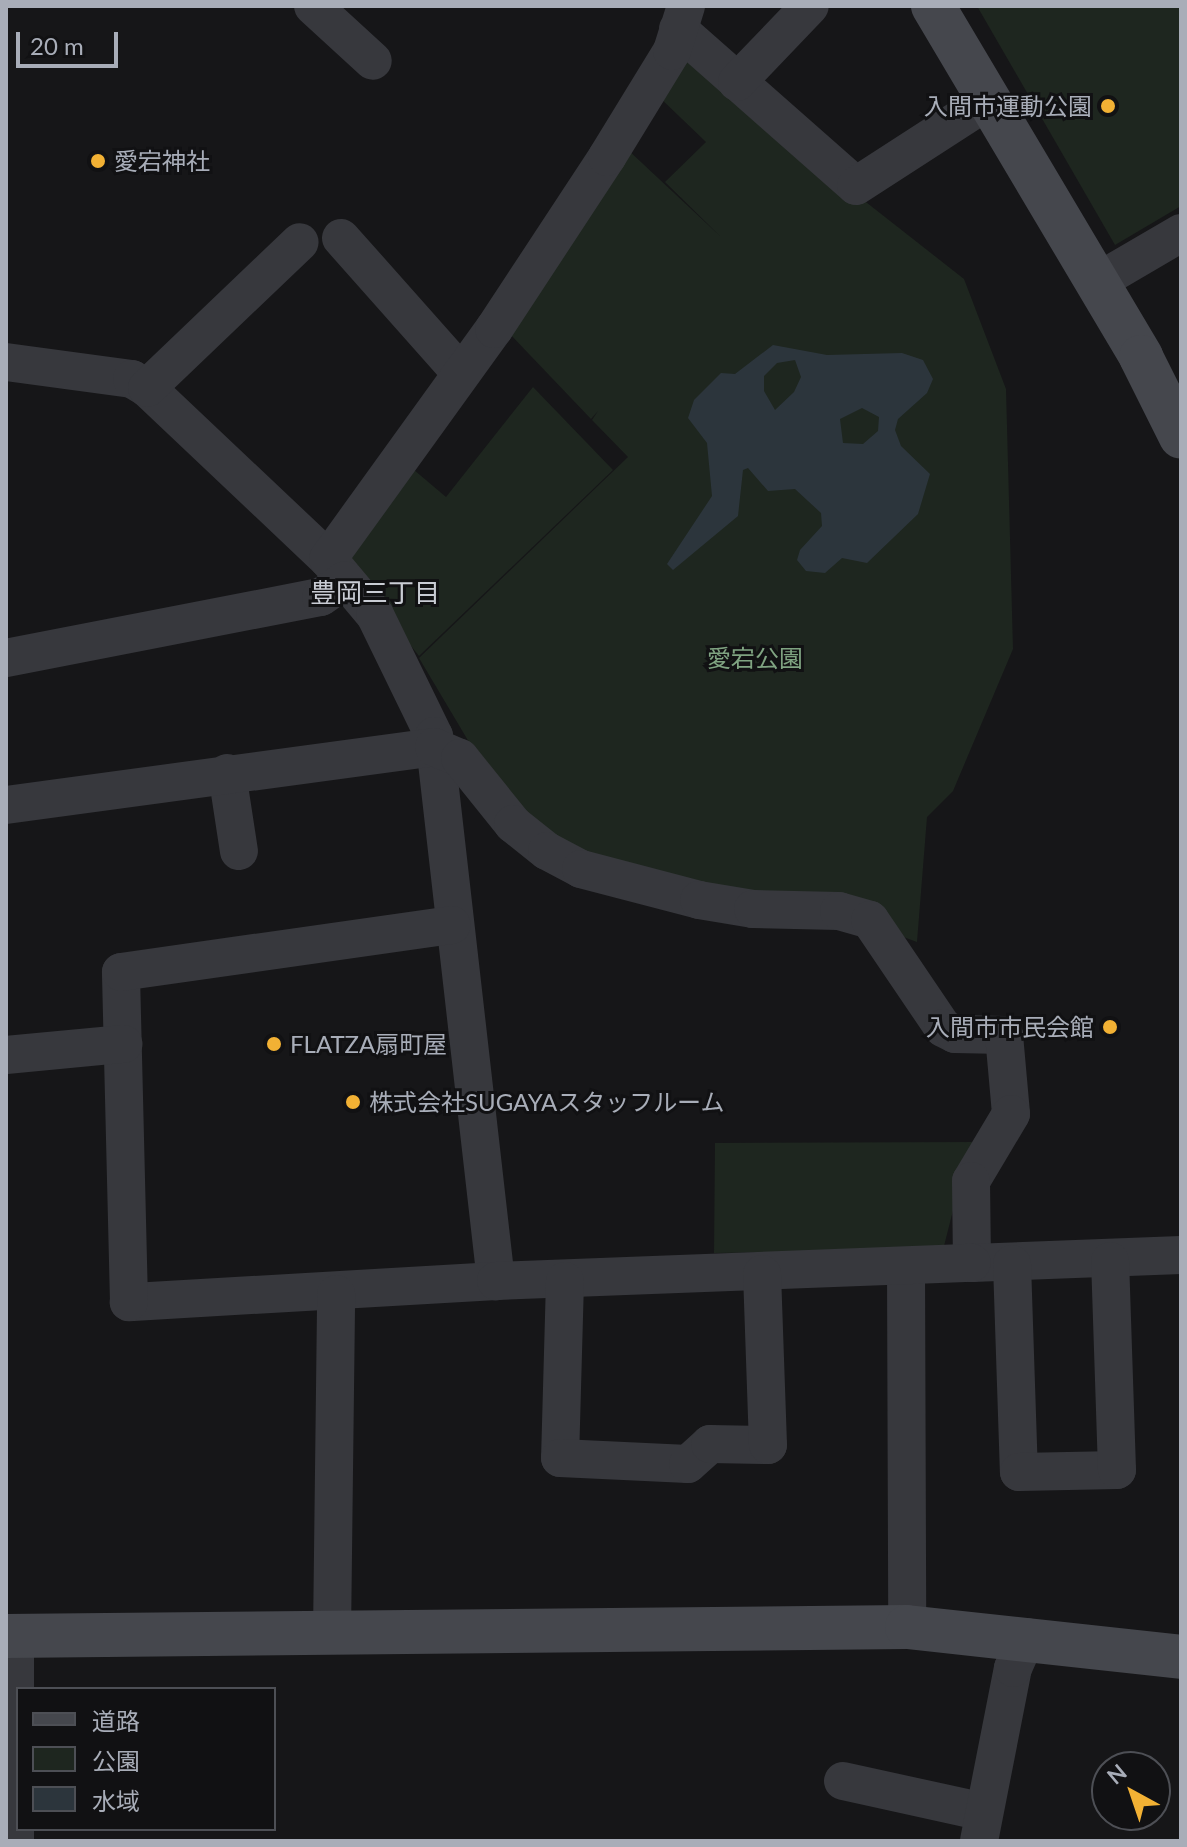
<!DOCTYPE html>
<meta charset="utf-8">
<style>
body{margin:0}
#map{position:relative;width:1187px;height:1847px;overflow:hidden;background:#161618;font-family:Lato,"Noto Sans JP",sans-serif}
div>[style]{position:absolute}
.green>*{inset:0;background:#1e261f}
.water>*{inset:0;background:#2c353c}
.street>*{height:38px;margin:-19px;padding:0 19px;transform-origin:19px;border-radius:19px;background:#37383d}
.secondary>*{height:44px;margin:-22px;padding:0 22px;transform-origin:22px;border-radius:22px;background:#45474d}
.dots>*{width:22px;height:22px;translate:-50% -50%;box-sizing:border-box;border:4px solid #111113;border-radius:50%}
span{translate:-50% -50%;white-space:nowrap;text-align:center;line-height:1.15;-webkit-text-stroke:6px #111113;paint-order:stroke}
.poi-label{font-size:24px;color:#a8adb8}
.right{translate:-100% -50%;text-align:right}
.left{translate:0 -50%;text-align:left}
.park-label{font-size:24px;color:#7fa381}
.neighbourhood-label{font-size:26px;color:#c9ccd4}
.frame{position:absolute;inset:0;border:8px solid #a8adb8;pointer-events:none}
.legend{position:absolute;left:16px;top:1687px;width:260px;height:144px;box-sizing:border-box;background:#111113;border:2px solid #4d4f55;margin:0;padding:10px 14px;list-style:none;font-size:24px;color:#a8adb8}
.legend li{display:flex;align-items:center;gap:16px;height:40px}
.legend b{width:40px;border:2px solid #4d4f55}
.north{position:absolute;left:1091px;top:1751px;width:80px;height:80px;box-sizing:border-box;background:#111113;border:2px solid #4d4f55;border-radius:50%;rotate:320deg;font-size:22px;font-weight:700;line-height:32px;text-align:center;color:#a8adb8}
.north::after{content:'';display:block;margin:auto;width:28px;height:36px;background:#f2b134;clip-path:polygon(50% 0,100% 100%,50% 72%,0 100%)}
.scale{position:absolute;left:16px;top:32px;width:102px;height:36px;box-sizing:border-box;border:4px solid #a8adb8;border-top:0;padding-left:10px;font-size:24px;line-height:28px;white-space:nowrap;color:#a8adb8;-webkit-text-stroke:6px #111113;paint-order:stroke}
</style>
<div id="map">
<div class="green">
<i style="clip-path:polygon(977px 6px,1181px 6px,1181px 206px,1115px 245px)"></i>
<i style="clip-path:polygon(680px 56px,964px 279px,1006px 389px,1013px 649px,953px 791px,927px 817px,917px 942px,868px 924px,702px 890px,544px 837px,504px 801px,419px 658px,628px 457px,592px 420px,598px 411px,591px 419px,506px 330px,626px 148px,721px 237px,665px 182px,706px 142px,657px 95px)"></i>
<i style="clip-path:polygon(533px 387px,613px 470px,419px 656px,348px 567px,347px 550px,407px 464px,446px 497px)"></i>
<i style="clip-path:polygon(977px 1142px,964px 1167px,943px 1250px,714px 1253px,715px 1143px)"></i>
</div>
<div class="water">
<i style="clip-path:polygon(evenodd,773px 345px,827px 355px,902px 353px,923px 360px,933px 379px,927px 393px,898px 419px,895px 430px,901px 446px,930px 474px,918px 514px,867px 563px,842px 558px,825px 573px,806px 571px,797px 560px,800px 550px,822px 526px,821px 513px,795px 489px,768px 491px,748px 468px,743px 470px,738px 516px,673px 570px,667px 564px,712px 496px,707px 443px,688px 418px,694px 400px,721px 373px,735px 374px,773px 345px,795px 360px,801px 377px,794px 392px,775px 410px,764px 391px,764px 376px,777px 363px,795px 360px,773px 345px,862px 408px,879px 417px,878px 431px,863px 444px,843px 443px,840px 419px,862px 408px)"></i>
</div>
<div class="street">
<i style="left:313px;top:6px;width:81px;rotate:42.5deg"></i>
<i style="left:678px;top:29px;width:237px;rotate:41.4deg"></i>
<i style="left:856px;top:186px;width:158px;rotate:-32.9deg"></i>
<i style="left:737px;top:82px;width:105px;rotate:-46.2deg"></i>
<i style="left:341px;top:238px;width:181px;rotate:48.4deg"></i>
<i style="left:1097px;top:282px;width:97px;rotate:-30.3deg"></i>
<i style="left:6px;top:362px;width:127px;rotate:7.7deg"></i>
<i style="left:132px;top:379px;width:17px;rotate:31deg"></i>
<i style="left:147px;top:388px;width:249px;rotate:43.4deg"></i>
<i style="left:328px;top:559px;width:73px;rotate:50deg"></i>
<i style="left:375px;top:615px;width:135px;rotate:64deg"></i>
<i style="left:434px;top:736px;width:549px;rotate:83.51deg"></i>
<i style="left:496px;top:1281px;width:368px;rotate:176.7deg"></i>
<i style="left:129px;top:1302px;width:330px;rotate:-91.4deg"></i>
<i style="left:121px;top:972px;width:334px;rotate:-8.1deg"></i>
<i style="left:147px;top:388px;width:211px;rotate:-43.7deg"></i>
<i style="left:328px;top:559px;width:284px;rotate:-54.2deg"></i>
<i style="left:494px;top:329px;width:206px;rotate:-56.7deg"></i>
<i style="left:607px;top:157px;width:124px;rotate:-58.5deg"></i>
<i style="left:672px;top:51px;width:47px;rotate:-72.7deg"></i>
<i style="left:6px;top:658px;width:321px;rotate:-11deg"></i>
<i style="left:321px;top:597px;width:29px;rotate:-35deg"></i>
<i style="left:227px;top:773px;width:79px;rotate:81.3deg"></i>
<i style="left:6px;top:805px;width:432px;rotate:-7.7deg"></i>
<i style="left:434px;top:747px;width:28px;rotate:23deg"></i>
<i style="left:460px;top:758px;width:85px;rotate:51.2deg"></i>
<i style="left:513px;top:824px;width:43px;rotate:38.5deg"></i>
<i style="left:547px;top:851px;width:38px;rotate:28deg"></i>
<i style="left:581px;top:869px;width:122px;rotate:14.7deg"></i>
<i style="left:699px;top:900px;width:55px;rotate:9.5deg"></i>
<i style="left:753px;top:909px;width:86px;rotate:1.3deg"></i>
<i style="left:839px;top:911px;width:32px;rotate:16deg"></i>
<i style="left:870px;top:920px;width:130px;rotate:55.9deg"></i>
<i style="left:943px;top:1028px;width:13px;rotate:27deg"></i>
<i style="left:955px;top:1034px;width:49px;rotate:1.2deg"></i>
<i style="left:1004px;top:1035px;width:79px;rotate:84.9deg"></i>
<i style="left:1011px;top:1114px;width:78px;rotate:120.8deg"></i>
<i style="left:971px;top:1181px;width:82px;rotate:89.3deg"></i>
<i style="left:972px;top:1263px;width:209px;rotate:-2.2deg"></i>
<i style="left:6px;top:1055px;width:118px;rotate:-5.4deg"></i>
<i style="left:1012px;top:1264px;width:208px;rotate:88.1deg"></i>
<i style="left:1019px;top:1472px;width:98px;rotate:-1.2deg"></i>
<i style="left:1117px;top:1470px;width:209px;rotate:-91.9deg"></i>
<i style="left:906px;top:1268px;width:359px;rotate:89.8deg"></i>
<i style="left:496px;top:1281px;width:476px;rotate:-2.2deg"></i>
<i style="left:565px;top:1281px;width:177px;rotate:91.6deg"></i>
<i style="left:560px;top:1458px;width:128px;rotate:2.7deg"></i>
<i style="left:688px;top:1464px;width:30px;rotate:-42deg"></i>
<i style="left:710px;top:1444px;width:58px;rotate:1deg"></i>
<i style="left:768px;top:1445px;width:171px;rotate:-92deg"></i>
<i style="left:332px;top:1635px;width:341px;rotate:-89.3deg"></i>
<i style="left:15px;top:1636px;width:205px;rotate:90deg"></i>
<i style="left:843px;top:1781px;width:144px;rotate:12.4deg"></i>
<i style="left:979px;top:1841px;width:176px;rotate:-78.9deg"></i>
<i style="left:1013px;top:1668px;width:34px;rotate:-66deg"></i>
</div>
<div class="secondary">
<i style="left:933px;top:6px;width:408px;rotate:59.3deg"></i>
<i style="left:1141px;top:357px;width:89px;rotate:63.4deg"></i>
<i style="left:6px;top:1636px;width:901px;rotate:-0.57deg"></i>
<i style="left:907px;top:1627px;width:276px;rotate:6.2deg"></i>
</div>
<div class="dots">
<i style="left:1108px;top:106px;background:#f2b134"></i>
<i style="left:98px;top:161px;background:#f2b134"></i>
<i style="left:1110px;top:1027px;background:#f2b134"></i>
<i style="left:274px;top:1044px;background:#f2b134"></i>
<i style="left:353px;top:1102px;background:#f2b134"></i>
</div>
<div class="poi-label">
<span class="right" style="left:1092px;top:106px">入間市運動公園</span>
<span class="left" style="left:114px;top:161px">愛宕神社</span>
<span class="right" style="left:1094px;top:1027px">入間市市民会館</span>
<span class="left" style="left:290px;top:1044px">FLATZA扇町屋</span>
<span class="left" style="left:369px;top:1102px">株式会社SUGAYAスタッフルーム</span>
</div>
<div class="park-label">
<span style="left:755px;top:658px">愛宕公園</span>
</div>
<div class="neighbourhood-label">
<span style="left:375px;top:593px">豊岡三丁目</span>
</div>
<div class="frame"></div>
<ul class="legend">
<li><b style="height:10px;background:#45474d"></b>道路</li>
<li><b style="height:22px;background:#1e261f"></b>公園</li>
<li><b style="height:22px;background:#2c353c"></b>水域</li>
</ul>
<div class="north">N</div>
<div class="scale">20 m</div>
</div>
